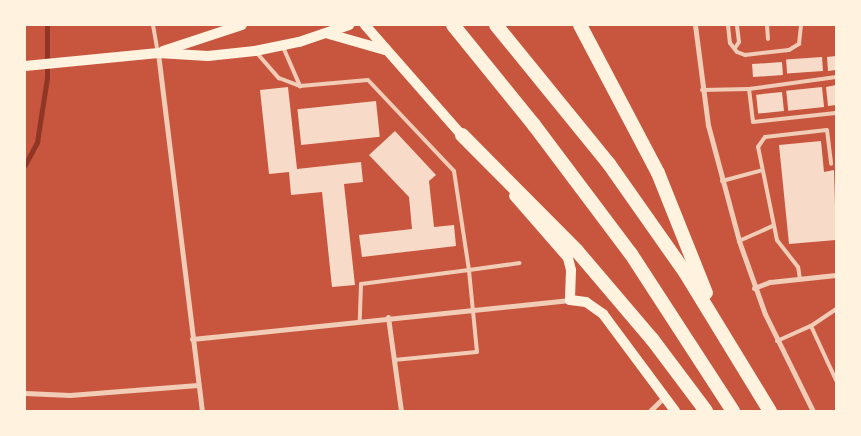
<!DOCTYPE html>
<style>
body{margin:0}
#map{position:relative;width:861px;height:436px;overflow:hidden;background:#c8553d;font-family:Rubik,sans-serif}
div>[style]{position:absolute}
.stream>*{height:4.5px;margin:-2.25px;padding:0 2.25px;transform-origin:2.25px;border-radius:2.25px;background:#8f3625}
.building>*{inset:0;background:#f7dbc8;transform-origin:0 0}
.service>*{height:4px;margin:-2px;padding:0 2px;transform-origin:2px;border-radius:2px;background:#f1ccb7}
.minor>*{height:5px;margin:-2.5px;padding:0 2.5px;transform-origin:2.5px;border-radius:2.5px;background:#f1ccb7}
.secondary>*{height:10px;margin:-5px;padding:0 5px;transform-origin:5px;border-radius:5px;background:#fff3e0}
.motorway>*{height:14px;margin:-7px;padding:0 7px;transform-origin:7px;border-radius:7px;background:#fff3e0}
span{translate:-50% -50%;white-space:nowrap;text-align:center;line-height:1.15;-webkit-text-stroke:5px #fff3e0;paint-order:stroke}
.frame{position:absolute;inset:0;border:26px solid #fff3e0;pointer-events:none}
</style>
<div id="map">
<div class="stream">
<i style="left:25px;top:165px;width:26px;rotate:-62deg"></i>
<i style="left:37px;top:142px;width:65px;rotate:-81.1deg"></i>
<i style="left:47px;top:78px;width:53px;rotate:-90deg"></i>
</div>
<div class="building">
<i style="clip-path:polygon(836px 56px,836px 70px,828px 71px,827px 57px)"></i>
<i style="left:822px;top:57px;width:14px;height:36px;rotate:86deg"></i>
<i style="left:782px;top:62px;width:13px;height:30px;rotate:86deg"></i>
<i style="clip-path:polygon(836px 85px,836px 105px,828px 106px,826px 87px)"></i>
<i style="clip-path:polygon(288px 87px,297px 169px,361px 162px,363px 182px,344px 184px,355px 285px,332px 287px,322px 192px,291px 195px,289px 172px,269px 174px,260px 90px)"></i>
<i style="left:822px;top:87px;width:20px;height:36px;rotate:84deg"></i>
<i style="left:782px;top:92px;width:19px;height:26px;rotate:84deg"></i>
<i style="left:376px;top:101px;width:36px;height:79px;rotate:84deg"></i>
<i style="clip-path:polygon(395px 131px,436px 175px,429px 181px,434px 227px,454px 225px,456px 246px,362px 257px,359px 235px,412px 229px,409px 197px,369px 155px)"></i>
<i style="clip-path:polygon(821px 141px,824px 172px,834px 170px,836px 240px,789px 244px,779px 145px)"></i>
</div>
<div class="service">
<i style="left:153px;top:25px;width:28px;rotate:80deg"></i>
<i style="left:728px;top:25px;width:18px;rotate:84deg"></i>
<i style="left:730px;top:43px;width:11px;rotate:52deg"></i>
<i style="left:737px;top:52px;width:9px;rotate:21deg"></i>
<i style="left:745px;top:55px;width:44px;rotate:-6.5deg"></i>
<i style="left:789px;top:50px;width:12px;rotate:-31deg"></i>
<i style="left:799px;top:44px;width:19px;rotate:-84deg"></i>
<i style="left:767px;top:25px;width:14px;rotate:86deg"></i>
<i style="left:283px;top:47px;width:43px;rotate:66.4deg"></i>
<i style="left:735px;top:48px;width:7px;rotate:-56deg"></i>
<i style="left:739px;top:42px;width:17px;rotate:-97deg"></i>
<i style="left:256px;top:52px;width:35px;rotate:49deg"></i>
<i style="left:279px;top:78px;width:22px;rotate:21deg"></i>
<i style="left:300px;top:86px;width:68px;rotate:-5deg"></i>
<i style="left:368px;top:80px;width:125px;rotate:46.6deg"></i>
<i style="left:454px;top:171px;width:100px;rotate:81.4deg"></i>
<i style="left:469px;top:270px;width:109px;rotate:172.6deg"></i>
<i style="left:361px;top:284px;width:36px;rotate:92deg"></i>
<i style="left:749px;top:89px;width:33px;rotate:83deg"></i>
<i style="left:753px;top:122px;width:83px;rotate:-6.2deg"></i>
<i style="left:702px;top:90px;width:47px;rotate:-1.2deg"></i>
<i style="left:749px;top:89px;width:88px;rotate:-7.9deg"></i>
<i style="left:722px;top:181px;width:39px;rotate:-15deg"></i>
<i style="left:739px;top:241px;width:37px;rotate:-24deg"></i>
<i style="left:800px;top:279px;width:12px;rotate:-99deg"></i>
<i style="left:798px;top:267px;width:34px;rotate:-128deg"></i>
<i style="left:777px;top:240px;width:95px;rotate:-101.5deg"></i>
<i style="left:758px;top:147px;width:12px;rotate:-55deg"></i>
<i style="left:765px;top:137px;width:62px;rotate:-6.4deg"></i>
<i style="left:827px;top:130px;width:34px;rotate:83deg"></i>
<i style="left:811px;top:326px;width:60px;rotate:65.2deg"></i>
<i style="left:777px;top:341px;width:37px;rotate:-24deg"></i>
<i style="left:811px;top:326px;width:30px;rotate:-34deg"></i>
<i style="left:394px;top:360px;width:83px;rotate:-5.5deg"></i>
<i style="left:477px;top:352px;width:82px;rotate:-95.6deg"></i>
<i style="left:469px;top:270px;width:51px;rotate:-7.8deg"></i>
</div>
<div class="minor">
<i style="left:695px;top:25px;width:101px;rotate:82.6deg"></i>
<i style="left:708px;top:125px;width:120px;rotate:75deg"></i>
<i style="left:739px;top:241px;width:77px;rotate:70.4deg"></i>
<i style="left:765px;top:314px;width:108px;rotate:63.7deg"></i>
<i style="left:158px;top:53px;width:361px;rotate:83deg"></i>
<i style="left:754px;top:288px;width:17px;rotate:-21deg"></i>
<i style="left:770px;top:282px;width:66px;rotate:-6.1deg"></i>
<i style="left:388px;top:317px;width:95px;rotate:82.1deg"></i>
<i style="left:192px;top:339px;width:380px;rotate:-5.9deg"></i>
<i style="left:25px;top:393px;width:45px;rotate:2.5deg"></i>
<i style="left:70px;top:395px;width:128px;rotate:-4.5deg"></i>
<i style="left:650px;top:411px;width:21px;rotate:-45deg"></i>
</div>
<div class="secondary">
<i style="left:365px;top:25px;width:152px;rotate:48.7deg"></i>
<i style="left:329px;top:34px;width:58px;rotate:15.9deg"></i>
<i style="left:163px;top:51px;width:83px;rotate:-18.2deg"></i>
<i style="left:25px;top:66px;width:134px;rotate:-5.6deg"></i>
<i style="left:158px;top:53px;width:50px;rotate:3.4deg"></i>
<i style="left:208px;top:56px;width:47px;rotate:-6.1deg"></i>
<i style="left:255px;top:51px;width:45px;rotate:-11.6deg"></i>
<i style="left:299px;top:42px;width:53px;rotate:-18.8deg"></i>
<i style="left:514px;top:196px;width:82px;rotate:48.9deg"></i>
<i style="left:568px;top:258px;width:12px;rotate:76deg"></i>
<i style="left:571px;top:270px;width:30px;rotate:92deg"></i>
<i style="left:570px;top:300px;width:16px;rotate:7deg"></i>
<i style="left:586px;top:302px;width:21px;rotate:35deg"></i>
<i style="left:603px;top:314px;width:121px;rotate:53.4deg"></i>
</div>
<div class="motorway">
<i style="left:453px;top:25px;width:129px;rotate:51deg"></i>
<i style="left:534px;top:125px;width:161px;rotate:53.1deg"></i>
<i style="left:631px;top:254px;width:187px;rotate:57deg"></i>
<i style="left:496px;top:25px;width:179px;rotate:50.9deg"></i>
<i style="left:609px;top:164px;width:132px;rotate:54.9deg"></i>
<i style="left:685px;top:272px;width:163px;rotate:58.6deg"></i>
<i style="left:580px;top:25px;width:167px;rotate:62.2deg"></i>
<i style="left:658px;top:173px;width:129px;rotate:68.2deg"></i>
<i style="left:462px;top:135px;width:163px;rotate:45.2deg"></i>
<i style="left:577px;top:251px;width:116px;rotate:49.6deg"></i>
<i style="left:652px;top:339px;width:90px;rotate:53.1deg"></i>
</div>
<div class="frame"></div>
</div>
